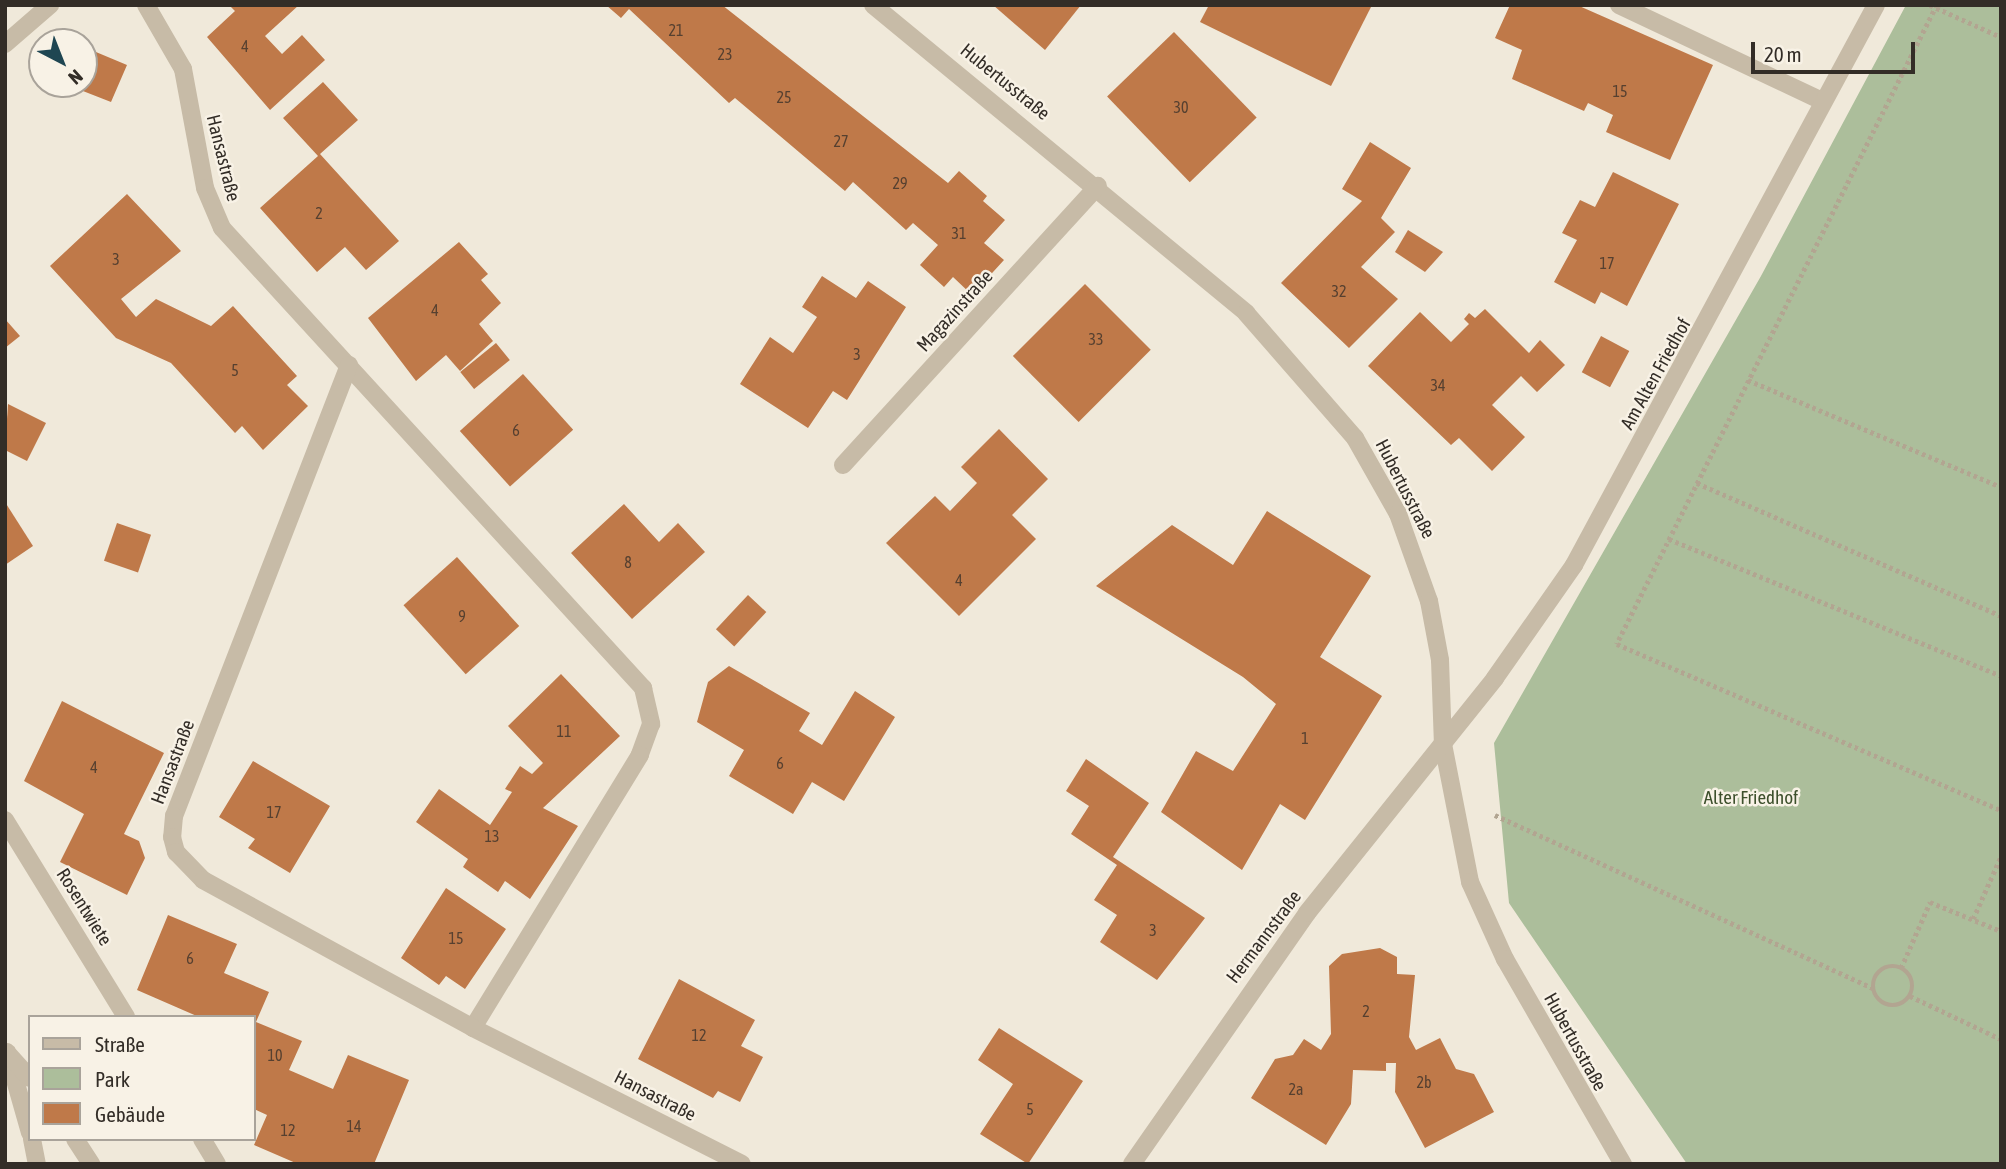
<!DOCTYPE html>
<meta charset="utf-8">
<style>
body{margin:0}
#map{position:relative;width:2006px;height:1169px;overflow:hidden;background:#f0e9da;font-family:"Asap Condensed",sans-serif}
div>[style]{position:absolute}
.green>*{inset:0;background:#acbe9b}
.building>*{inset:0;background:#bf7949;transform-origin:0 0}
.path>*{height:4.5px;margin-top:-2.25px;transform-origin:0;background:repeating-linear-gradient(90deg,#b2a591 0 3.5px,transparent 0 7px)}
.path>.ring{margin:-2.25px;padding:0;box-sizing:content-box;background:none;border:4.5px solid #b2a591;border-radius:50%}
.minor>*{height:18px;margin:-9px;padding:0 9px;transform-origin:9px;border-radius:9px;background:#c7bba7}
span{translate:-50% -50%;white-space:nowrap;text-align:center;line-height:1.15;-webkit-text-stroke:5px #f8f2e6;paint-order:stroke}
.number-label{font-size:16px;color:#564030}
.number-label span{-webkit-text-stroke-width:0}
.street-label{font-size:19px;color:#332d27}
.park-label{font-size:19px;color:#3d502c}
.frame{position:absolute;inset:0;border:7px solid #332d27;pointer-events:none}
.legend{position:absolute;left:28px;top:1015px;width:228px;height:126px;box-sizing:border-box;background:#f8f2e6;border:2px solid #a9a39a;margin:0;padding:9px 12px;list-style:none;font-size:21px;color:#332d27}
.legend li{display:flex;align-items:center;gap:14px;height:35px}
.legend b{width:35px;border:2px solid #a9a39a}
.north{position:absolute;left:28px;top:28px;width:70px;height:70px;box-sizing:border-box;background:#f8f2e6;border:2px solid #a9a39a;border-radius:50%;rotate:138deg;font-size:19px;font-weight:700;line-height:28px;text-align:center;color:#332d27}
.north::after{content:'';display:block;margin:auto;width:24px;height:32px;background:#1f4652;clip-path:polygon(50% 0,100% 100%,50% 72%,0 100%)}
.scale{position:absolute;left:1751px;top:42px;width:164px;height:32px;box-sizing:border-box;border:4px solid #332d27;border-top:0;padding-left:9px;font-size:21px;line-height:24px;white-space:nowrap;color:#332d27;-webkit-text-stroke:5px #f8f2e6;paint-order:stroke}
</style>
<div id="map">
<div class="green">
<i style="clip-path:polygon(1906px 5px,2001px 5px,2001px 1164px,1687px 1164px,1509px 903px,1494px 743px,1761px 276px)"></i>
</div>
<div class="building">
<i style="clip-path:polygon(229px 5px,299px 5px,265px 36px,282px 54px,302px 35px,325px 60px,270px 110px,207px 37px,235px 11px)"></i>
<i style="clip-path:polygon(606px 5px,722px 5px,948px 183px,959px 171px,987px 196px,983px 201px,1005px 220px,984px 243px,1004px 260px,972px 295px,953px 277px,944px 287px,920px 265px,938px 245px,913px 223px,906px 230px,853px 182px,845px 191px,735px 98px,729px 103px,629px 9px,621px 18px)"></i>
<i style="clip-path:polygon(993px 5px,1081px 5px,1045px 50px)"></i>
<i style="clip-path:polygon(1209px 5px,1372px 5px,1331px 86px,1200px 22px)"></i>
<i style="clip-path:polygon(1510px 5px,1577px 5px,1713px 65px,1670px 160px,1606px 132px,1613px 115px,1588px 103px,1584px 111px,1512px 79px,1522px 50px,1495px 38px)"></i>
<i style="left:1174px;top:32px;width:119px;height:93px;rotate:46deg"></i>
<i style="clip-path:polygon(84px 47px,127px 65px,111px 102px,65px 84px,84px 84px)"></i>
<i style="clip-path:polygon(323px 82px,358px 120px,320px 154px,399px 241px,366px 270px,345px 247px,317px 272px,260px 208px,318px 156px,283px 118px)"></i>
<i style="clip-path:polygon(1370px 142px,1411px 168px,1381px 218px,1395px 232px,1361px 267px,1398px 299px,1349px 348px,1281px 283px,1362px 201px,1342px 189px)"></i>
<i style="clip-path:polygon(1613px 172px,1679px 204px,1627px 306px,1601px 292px,1595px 304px,1554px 282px,1577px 240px,1562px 233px,1580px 200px,1595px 207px)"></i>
<i style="clip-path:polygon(127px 194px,181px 251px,121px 299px,136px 317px,156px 299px,211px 326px,233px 306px,297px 376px,287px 385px,308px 406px,263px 450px,242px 426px,235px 433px,171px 363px,116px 338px,50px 266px)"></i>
<i style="clip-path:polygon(1408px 230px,1443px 252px,1425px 272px,1395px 252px)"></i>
<i style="clip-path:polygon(459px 242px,488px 274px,481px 280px,501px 303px,479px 324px,493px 341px,460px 371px,446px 355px,416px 381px,368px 318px)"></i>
<i style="clip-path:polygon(822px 276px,856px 298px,868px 281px,906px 307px,847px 400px,833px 391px,808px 428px,740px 384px,770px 337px,793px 353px,817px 317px,802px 307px)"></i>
<i style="left:1085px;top:284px;width:93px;height:102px;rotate:45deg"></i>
<i style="clip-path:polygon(1485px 309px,1529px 353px,1540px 340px,1565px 365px,1537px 392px,1521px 376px,1492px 405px,1525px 437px,1492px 471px,1459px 438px,1451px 445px,1368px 366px,1420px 312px,1451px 342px,1469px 324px,1464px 319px,1469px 313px,1475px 318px)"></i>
<i style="clip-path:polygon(5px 319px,20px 336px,5px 348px)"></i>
<i style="left:1601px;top:336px;width:32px;height:41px;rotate:28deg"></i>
<i style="left:496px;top:343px;width:22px;height:46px;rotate:51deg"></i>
<i style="left:523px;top:374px;width:75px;height:85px;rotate:48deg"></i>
<i style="clip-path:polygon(8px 404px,46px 423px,27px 461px,5px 450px)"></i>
<i style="clip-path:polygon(999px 429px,1048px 479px,1012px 515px,1036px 539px,959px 616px,886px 543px,935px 496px,950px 511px,977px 483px,961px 467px)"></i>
<i style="clip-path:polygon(5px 502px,33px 546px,5px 565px)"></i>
<i style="clip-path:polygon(624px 504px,659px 542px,678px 523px,705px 552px,632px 619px,571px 553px)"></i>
<i style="clip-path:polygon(1267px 511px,1371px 576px,1320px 657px,1382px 696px,1305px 820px,1280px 804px,1242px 870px,1161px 812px,1196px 751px,1233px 771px,1276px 704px,1243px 677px,1096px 586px,1172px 525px,1233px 565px)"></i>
<i style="left:117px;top:523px;width:36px;height:40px;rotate:19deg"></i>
<i style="left:457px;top:557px;width:93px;height:72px;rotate:48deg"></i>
<i style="left:748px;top:595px;width:25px;height:47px;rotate:43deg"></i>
<i style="clip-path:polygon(729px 666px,810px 713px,799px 731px,822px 745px,855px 691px,895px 717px,844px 801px,812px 782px,793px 814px,729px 776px,744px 750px,697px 722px,708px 682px)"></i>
<i style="clip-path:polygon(561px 674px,620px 736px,543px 808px,578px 826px,530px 899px,505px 881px,498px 892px,463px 867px,468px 859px,416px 822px,439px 789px,490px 825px,512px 792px,505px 789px,520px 766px,532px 774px,543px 763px,508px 726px)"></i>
<i style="clip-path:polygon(62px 701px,164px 753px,124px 834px,139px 841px,145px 858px,127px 895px,60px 862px,84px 814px,24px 781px)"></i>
<i style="clip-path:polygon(1086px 759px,1149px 803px,1113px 857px,1205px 918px,1157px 980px,1100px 942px,1117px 915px,1094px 900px,1117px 865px,1071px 834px,1089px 806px,1066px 791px)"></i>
<i style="clip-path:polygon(253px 761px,330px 806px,290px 873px,248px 848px,255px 839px,219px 817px)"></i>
<i style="clip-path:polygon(446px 888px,506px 929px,465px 989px,446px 976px,439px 985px,401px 958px)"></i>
<i style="clip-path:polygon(168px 915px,237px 944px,224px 973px,269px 992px,256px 1022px,302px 1041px,289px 1070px,333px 1089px,348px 1055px,409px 1080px,374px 1164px,298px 1164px,254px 1145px,267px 1115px,254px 1109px,254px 1017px,199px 1017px,137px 990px)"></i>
<i style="clip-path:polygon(1380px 948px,1397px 957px,1397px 974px,1415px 975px,1409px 1037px,1416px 1050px,1440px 1038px,1456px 1069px,1474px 1074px,1494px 1112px,1425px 1148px,1395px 1092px,1396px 1063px,1386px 1063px,1386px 1071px,1353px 1070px,1351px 1104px,1326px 1145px,1251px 1098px,1275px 1059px,1293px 1055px,1304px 1039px,1321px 1050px,1331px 1034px,1329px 966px,1342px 954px)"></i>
<i style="clip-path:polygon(679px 979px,755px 1020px,741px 1046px,763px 1057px,740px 1102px,718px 1091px,713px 1098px,638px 1059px)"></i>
<i style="clip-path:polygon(999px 1028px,1083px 1081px,1028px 1164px,980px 1134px,1013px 1084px,978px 1060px)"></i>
</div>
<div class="path">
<i style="left:1930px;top:5px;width:78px;rotate:24.3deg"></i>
<i style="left:1937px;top:5px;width:715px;rotate:116.6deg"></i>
<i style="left:1617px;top:644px;width:418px;rotate:23.4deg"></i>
<i style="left:1748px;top:380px;width:275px;rotate:22.9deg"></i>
<i style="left:1697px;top:483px;width:332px;rotate:23.6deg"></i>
<i style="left:1669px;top:539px;width:359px;rotate:22.4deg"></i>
<i style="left:1495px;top:815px;width:416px;rotate:24.6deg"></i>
<i style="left:1973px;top:919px;width:69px;rotate:-66deg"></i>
<i class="ring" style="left:1873px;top:966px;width:35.5px;height:35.5px"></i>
<i style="left:1901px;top:968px;width:72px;rotate:-66.3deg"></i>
<i style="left:1930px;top:902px;width:77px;rotate:22.2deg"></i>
<i style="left:1910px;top:996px;width:101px;rotate:25.3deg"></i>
</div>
<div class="minor">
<i style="left:146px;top:5px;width:74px;rotate:60deg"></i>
<i style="left:183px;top:69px;width:121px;rotate:79.5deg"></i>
<i style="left:205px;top:188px;width:43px;rotate:67deg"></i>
<i style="left:222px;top:228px;width:624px;rotate:47.53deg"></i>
<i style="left:643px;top:688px;width:37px;rotate:77deg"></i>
<i style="left:651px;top:724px;width:33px;rotate:110deg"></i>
<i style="left:640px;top:755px;width:320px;rotate:121.5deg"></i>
<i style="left:473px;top:1028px;width:301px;rotate:26.8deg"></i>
<i style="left:873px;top:5px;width:484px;rotate:39.5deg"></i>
<i style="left:1246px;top:313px;width:166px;rotate:48.9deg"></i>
<i style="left:1355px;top:438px;width:87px;rotate:60.5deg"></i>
<i style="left:1398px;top:514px;width:92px;rotate:70.4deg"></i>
<i style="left:1429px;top:601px;width:60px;rotate:79.4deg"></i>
<i style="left:1440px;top:660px;width:84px;rotate:88deg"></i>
<i style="left:1443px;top:744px;width:141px;rotate:78.9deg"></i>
<i style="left:1470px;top:882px;width:85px;rotate:65.6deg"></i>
<i style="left:1505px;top:959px;width:237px;rotate:60.1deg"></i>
<i style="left:1619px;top:5px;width:225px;rotate:25.3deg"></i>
<i style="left:5px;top:44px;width:60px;rotate:-40.9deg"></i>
<i style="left:349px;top:365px;width:484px;rotate:111.2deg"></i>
<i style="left:174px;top:816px;width:21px;rotate:95deg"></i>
<i style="left:172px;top:837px;width:16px;rotate:75deg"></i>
<i style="left:176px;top:852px;width:39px;rotate:46deg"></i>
<i style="left:203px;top:880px;width:308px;rotate:28.7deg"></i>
<i style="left:843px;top:465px;width:378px;rotate:-47.6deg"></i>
<i style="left:5px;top:820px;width:231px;rotate:58.4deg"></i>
<i style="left:7px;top:1052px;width:84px;rotate:74.1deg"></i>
<i style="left:9px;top:1055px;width:31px;rotate:48deg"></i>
<i style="left:32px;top:1139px;width:25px;rotate:79deg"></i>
<i style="left:75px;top:1139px;width:30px;rotate:57deg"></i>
<i style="left:202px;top:1139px;width:29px;rotate:59deg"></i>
<i style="left:1132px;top:1164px;width:306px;rotate:-55.1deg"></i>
<i style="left:1307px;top:913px;width:301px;rotate:-51.3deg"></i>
<i style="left:1495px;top:678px;width:138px;rotate:-55deg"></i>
<i style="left:1574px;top:565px;width:636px;rotate:-61.66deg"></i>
</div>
<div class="number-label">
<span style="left:676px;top:30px">21</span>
<span style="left:245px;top:46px">4</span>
<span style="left:725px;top:54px">23</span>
<span style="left:1620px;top:91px">15</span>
<span style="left:784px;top:97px">25</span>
<span style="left:1181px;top:107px">30</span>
<span style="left:841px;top:141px">27</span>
<span style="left:900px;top:183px">29</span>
<span style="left:319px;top:213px">2</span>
<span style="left:959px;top:233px">31</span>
<span style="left:116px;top:259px">3</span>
<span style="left:1607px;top:263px">17</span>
<span style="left:1339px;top:291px">32</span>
<span style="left:435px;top:310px">4</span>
<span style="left:1096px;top:339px">33</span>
<span style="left:857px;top:354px">3</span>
<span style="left:235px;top:370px">5</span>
<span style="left:1438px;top:385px">34</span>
<span style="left:516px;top:430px">6</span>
<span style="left:628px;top:562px">8</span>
<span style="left:959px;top:580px">4</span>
<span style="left:462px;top:616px">9</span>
<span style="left:564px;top:731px">11</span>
<span style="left:1305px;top:738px">1</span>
<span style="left:780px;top:763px">6</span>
<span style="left:94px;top:767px">4</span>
<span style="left:274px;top:812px">17</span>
<span style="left:492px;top:836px">13</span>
<span style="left:1153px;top:930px">3</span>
<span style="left:456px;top:938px">15</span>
<span style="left:190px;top:958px">6</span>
<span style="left:1366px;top:1011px">2</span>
<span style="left:699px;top:1035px">12</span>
<span style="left:275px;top:1055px">10</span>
<span style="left:1424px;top:1082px">2b</span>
<span style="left:1296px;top:1089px">2a</span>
<span style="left:1030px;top:1109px">5</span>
<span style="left:354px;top:1126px">14</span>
<span style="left:288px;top:1130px">12</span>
</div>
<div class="street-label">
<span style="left:1005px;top:82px;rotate:39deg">Hubertusstraße</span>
<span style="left:223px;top:158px;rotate:76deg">Hansastraße</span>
<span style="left:955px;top:311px;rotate:-48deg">Magazinstraße</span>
<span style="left:1656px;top:374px;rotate:-61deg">Am Alten Friedhof</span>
<span style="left:1405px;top:489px;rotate:63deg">Hubertusstraße</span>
<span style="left:173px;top:762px;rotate:-69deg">Hansastraße</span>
<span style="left:84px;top:907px;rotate:58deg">Rosentwiete</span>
<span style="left:1264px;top:937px;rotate:-53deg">Hermannstraße</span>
<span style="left:1575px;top:1042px;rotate:61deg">Hubertusstraße</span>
<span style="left:655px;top:1096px;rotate:27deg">Hansastraße</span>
</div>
<div class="park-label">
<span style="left:1751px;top:798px">Alter Friedhof</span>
</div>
<div class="frame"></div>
<ul class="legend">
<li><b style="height:9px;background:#c7bba7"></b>Straße</li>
<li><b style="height:19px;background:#acbe9b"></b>Park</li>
<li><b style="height:19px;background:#bf7949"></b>Gebäude</li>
</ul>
<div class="north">N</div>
<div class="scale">20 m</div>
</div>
